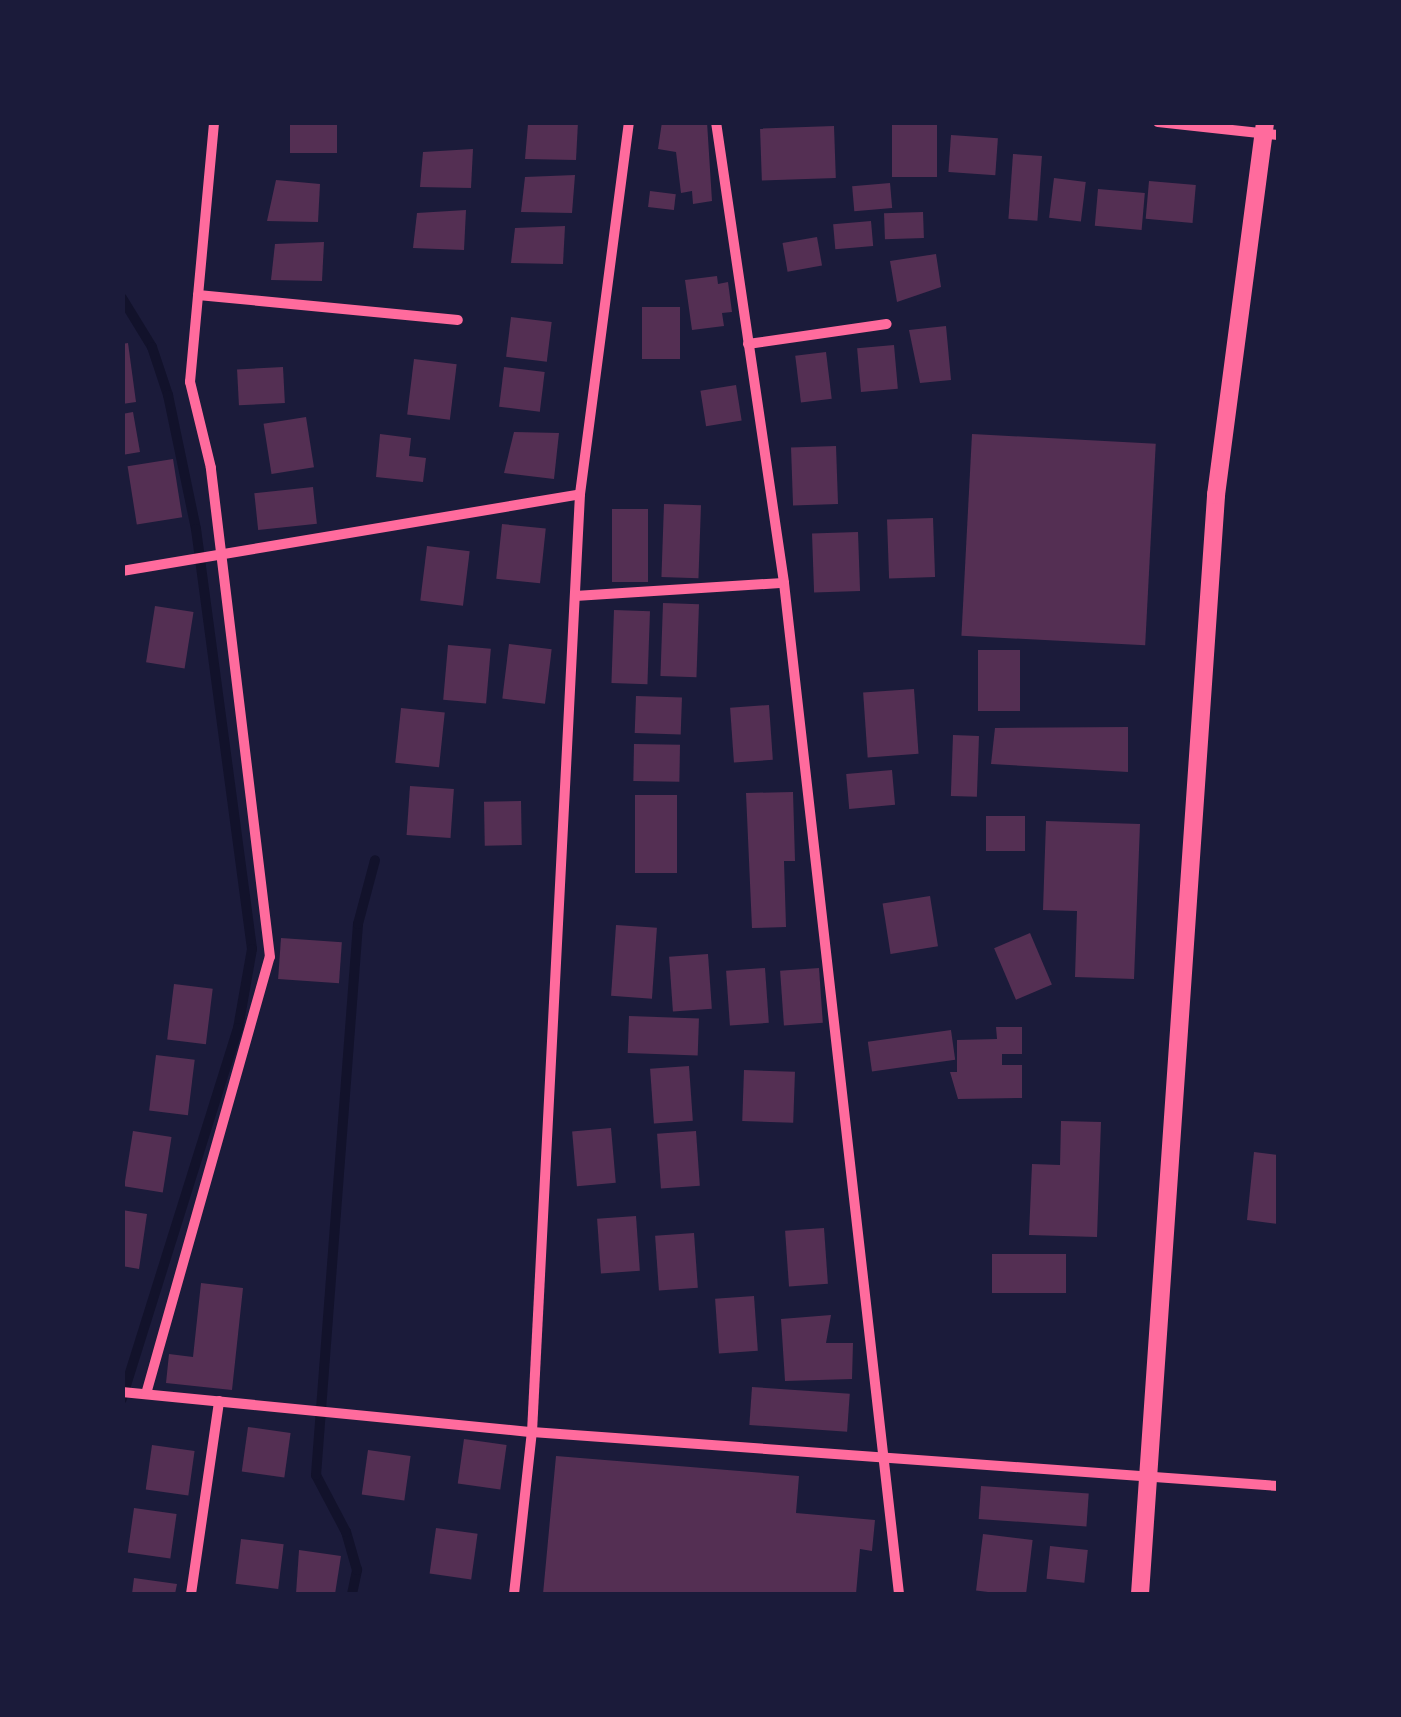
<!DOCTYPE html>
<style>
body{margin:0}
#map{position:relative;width:1401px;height:1717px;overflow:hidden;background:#1b1b3a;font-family:"PT Sans Narrow",sans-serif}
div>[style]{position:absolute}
.stream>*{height:10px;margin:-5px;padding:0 5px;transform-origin:5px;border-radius:5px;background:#12122b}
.building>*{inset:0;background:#542f53;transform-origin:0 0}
.minor>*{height:10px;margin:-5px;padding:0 5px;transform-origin:5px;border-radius:5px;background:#ff6b9d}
.tertiary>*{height:18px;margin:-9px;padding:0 9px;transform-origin:9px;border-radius:9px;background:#ff6b9d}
span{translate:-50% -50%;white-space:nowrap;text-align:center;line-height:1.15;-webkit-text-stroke:10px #1b1b3a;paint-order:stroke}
.frame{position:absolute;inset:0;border:125px solid #1b1b3a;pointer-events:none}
</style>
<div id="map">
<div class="stream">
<i style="left:122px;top:298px;width:57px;rotate:58.5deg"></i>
<i style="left:152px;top:347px;width:51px;rotate:71.6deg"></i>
<i style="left:168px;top:395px;width:137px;rotate:78.2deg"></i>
<i style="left:196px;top:529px;width:424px;rotate:82.4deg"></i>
<i style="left:252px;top:949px;width:80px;rotate:100deg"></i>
<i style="left:238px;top:1028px;width:389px;rotate:107.4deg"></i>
<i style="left:352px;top:1594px;width:25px;rotate:-78deg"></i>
<i style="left:357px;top:1570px;width:40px;rotate:-106deg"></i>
<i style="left:346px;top:1532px;width:64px;rotate:-117.8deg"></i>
<i style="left:316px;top:1475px;width:553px;rotate:-85.64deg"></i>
<i style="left:358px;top:924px;width:66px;rotate:-75.1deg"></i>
</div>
<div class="building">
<i style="left:290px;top:122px;width:47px;height:31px"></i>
<i style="clip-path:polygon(578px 122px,576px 160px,525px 159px,528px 124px)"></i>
<i style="clip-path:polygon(662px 122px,707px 122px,712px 201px,693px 204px,692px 191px,681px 193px,676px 152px,658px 149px)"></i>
<i style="left:892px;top:122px;width:45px;height:55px"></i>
<i style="left:834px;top:126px;width:52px;height:74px;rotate:88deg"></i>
<i style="left:951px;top:135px;width:47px;height:37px;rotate:4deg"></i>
<i style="clip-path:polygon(473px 149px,471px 188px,420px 187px,423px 152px)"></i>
<i style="left:1013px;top:154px;width:29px;height:65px;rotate:4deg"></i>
<i style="clip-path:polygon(575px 175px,572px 213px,521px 212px,525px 177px)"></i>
<i style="left:1054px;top:178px;width:32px;height:40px;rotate:7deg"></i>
<i style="clip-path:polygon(276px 180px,320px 184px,318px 222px,267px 221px)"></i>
<i style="left:1149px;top:181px;width:47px;height:38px;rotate:5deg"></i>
<i style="left:890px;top:183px;width:25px;height:38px;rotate:85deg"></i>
<i style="left:1098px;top:189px;width:47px;height:37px;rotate:5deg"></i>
<i style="left:650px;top:191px;width:26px;height:16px;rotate:7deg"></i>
<i style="clip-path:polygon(466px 210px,464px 250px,413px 248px,417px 213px)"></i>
<i style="left:923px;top:212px;width:26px;height:39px;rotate:88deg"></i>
<i style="left:871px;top:221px;width:25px;height:38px;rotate:85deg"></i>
<i style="clip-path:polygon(565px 226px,563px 264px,511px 263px,515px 228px)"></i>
<i style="left:817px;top:237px;width:29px;height:35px;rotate:80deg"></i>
<i style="clip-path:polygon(324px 242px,322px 281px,271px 280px,275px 244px)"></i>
<i style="clip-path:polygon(936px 254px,941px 287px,897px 302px,890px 261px)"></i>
<i style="clip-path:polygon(717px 276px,718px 284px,728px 282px,732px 312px,722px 313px,724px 326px,692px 330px,685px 280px)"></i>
<i style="left:642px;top:307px;width:38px;height:52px"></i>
<i style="left:511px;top:317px;width:41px;height:40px;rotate:7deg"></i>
<i style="clip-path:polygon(946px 326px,951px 380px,920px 383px,909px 330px)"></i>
<i style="clip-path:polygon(128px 343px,136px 402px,122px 404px,122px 344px)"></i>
<i style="left:894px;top:345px;width:44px;height:37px;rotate:85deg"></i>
<i style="left:826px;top:352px;width:47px;height:31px;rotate:83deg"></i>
<i style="left:414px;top:359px;width:43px;height:56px;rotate:7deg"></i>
<i style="left:283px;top:367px;width:36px;height:46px;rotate:87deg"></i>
<i style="left:504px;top:367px;width:41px;height:40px;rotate:7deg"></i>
<i style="left:736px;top:385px;width:36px;height:36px;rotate:81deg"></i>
<i style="clip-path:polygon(133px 412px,140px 452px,122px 455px,122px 414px)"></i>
<i style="left:306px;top:417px;width:51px;height:43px;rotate:81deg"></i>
<i style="clip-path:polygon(514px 432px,559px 433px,554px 479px,504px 473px)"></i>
<i style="clip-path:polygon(380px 434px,411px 438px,409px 456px,426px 458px,423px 482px,376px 477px)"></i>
<i style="left:972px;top:434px;width:184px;height:202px;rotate:3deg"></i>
<i style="left:836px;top:446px;width:58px;height:45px;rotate:88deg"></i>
<i style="left:173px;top:459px;width:59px;height:46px;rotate:81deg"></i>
<i style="left:313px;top:487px;width:37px;height:59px;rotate:84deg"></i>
<i style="left:664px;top:504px;width:37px;height:73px;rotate:2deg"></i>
<i style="left:612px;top:509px;width:36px;height:73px"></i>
<i style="left:933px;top:518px;width:59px;height:46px;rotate:88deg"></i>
<i style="left:502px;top:524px;width:44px;height:55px;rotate:6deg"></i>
<i style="left:858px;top:532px;width:59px;height:46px;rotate:88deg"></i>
<i style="left:427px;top:546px;width:43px;height:55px;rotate:7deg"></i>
<i style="left:663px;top:603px;width:36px;height:73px;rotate:2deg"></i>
<i style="left:155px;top:606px;width:39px;height:57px;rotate:9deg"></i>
<i style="left:614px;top:610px;width:36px;height:73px;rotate:2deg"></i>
<i style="left:509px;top:644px;width:43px;height:55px;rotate:7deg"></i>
<i style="left:448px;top:645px;width:43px;height:55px;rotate:5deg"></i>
<i style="left:978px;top:650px;width:42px;height:61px"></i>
<i style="left:914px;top:689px;width:65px;height:51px;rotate:86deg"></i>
<i style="left:636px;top:696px;width:46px;height:37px;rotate:2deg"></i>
<i style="left:769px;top:705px;width:55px;height:39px;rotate:86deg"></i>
<i style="left:401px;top:708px;width:44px;height:55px;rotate:6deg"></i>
<i style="clip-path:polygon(1128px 727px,1128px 772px,991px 764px,995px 728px)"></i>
<i style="left:953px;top:735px;width:26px;height:61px;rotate:2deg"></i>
<i style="left:634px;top:744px;width:46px;height:37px;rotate:1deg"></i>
<i style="left:892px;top:770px;width:35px;height:46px;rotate:85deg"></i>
<i style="left:410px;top:786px;width:44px;height:49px;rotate:4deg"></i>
<i style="clip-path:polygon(793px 792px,795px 861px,784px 861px,786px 927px,752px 928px,746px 793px)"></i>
<i style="left:635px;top:795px;width:42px;height:78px"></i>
<i style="left:521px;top:801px;width:44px;height:37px;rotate:89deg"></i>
<i style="left:986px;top:816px;width:39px;height:35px"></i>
<i style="clip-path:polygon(1046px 821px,1140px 824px,1134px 979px,1075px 977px,1077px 911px,1043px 910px)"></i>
<i style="left:930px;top:896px;width:51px;height:48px;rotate:81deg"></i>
<i style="left:616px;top:925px;width:41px;height:71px;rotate:4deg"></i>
<i style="left:1030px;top:933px;width:56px;height:39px;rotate:67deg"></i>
<i style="left:281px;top:938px;width:61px;height:41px;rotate:4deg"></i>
<i style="left:708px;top:954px;width:55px;height:39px;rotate:86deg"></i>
<i style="left:765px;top:968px;width:55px;height:39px;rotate:86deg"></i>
<i style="left:819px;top:968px;width:55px;height:39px;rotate:86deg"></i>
<i style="left:174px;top:984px;width:39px;height:56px;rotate:7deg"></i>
<i style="left:629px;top:1016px;width:70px;height:37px;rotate:2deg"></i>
<i style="clip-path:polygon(996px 1027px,1022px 1027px,1022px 1054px,1002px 1054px,1002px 1065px,1022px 1065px,1022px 1098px,958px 1099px,950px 1072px,957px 1072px,957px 1040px,997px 1039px)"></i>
<i style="left:951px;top:1030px;width:30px;height:84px;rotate:82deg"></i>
<i style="left:156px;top:1055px;width:39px;height:56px;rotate:7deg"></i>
<i style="left:689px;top:1066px;width:55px;height:39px;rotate:86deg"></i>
<i style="left:744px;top:1070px;width:51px;height:51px;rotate:2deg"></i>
<i style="clip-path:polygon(1061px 1121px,1101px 1122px,1097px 1237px,1029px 1235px,1032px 1164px,1060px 1165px)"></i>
<i style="left:611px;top:1128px;width:55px;height:39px;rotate:85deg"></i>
<i style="left:133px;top:1131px;width:39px;height:56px;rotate:9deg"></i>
<i style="left:696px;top:1131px;width:55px;height:39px;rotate:86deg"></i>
<i style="clip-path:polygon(1254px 1152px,1278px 1155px,1278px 1224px,1247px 1220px)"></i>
<i style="clip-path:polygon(122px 1210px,147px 1214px,139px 1269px,122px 1266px)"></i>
<i style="left:636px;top:1216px;width:55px;height:39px;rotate:86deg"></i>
<i style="left:824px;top:1228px;width:56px;height:39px;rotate:86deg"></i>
<i style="left:694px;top:1233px;width:55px;height:39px;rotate:86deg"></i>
<i style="left:1066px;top:1254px;width:39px;height:74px;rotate:90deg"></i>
<i style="clip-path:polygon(201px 1283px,243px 1288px,232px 1390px,166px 1383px,169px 1354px,193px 1357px)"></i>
<i style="left:754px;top:1296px;width:55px;height:39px;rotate:86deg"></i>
<i style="clip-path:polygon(831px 1315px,826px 1343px,853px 1343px,852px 1379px,785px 1381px,781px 1319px)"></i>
<i style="left:752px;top:1387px;width:98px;height:38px;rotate:4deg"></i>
<i style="left:248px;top:1427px;width:43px;height:45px;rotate:8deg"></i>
<i style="left:464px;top:1439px;width:43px;height:45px;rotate:8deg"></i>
<i style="left:152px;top:1445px;width:43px;height:45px;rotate:8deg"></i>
<i style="left:368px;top:1450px;width:43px;height:45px;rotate:8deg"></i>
<i style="clip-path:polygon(556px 1456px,799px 1476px,796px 1513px,875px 1520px,872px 1551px,860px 1549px,856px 1594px,543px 1594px)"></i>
<i style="left:981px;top:1486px;width:108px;height:33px;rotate:4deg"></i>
<i style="left:134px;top:1508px;width:43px;height:45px;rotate:8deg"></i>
<i style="left:436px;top:1528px;width:42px;height:46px;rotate:8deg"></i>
<i style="left:983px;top:1534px;width:50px;height:57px;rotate:7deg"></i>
<i style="left:241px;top:1539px;width:43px;height:45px;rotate:7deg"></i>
<i style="left:1050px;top:1546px;width:38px;height:33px;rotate:6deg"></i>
<i style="clip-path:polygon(299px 1550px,341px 1556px,335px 1594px,296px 1594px)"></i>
<i style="clip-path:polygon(134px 1578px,177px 1584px,175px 1594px,132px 1594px)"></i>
</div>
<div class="minor">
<i style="left:716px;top:122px;width:466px;rotate:81.6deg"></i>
<i style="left:784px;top:583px;width:1018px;rotate:83.51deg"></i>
<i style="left:1158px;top:122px;width:121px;rotate:6.2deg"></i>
<i style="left:198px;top:295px;width:261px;rotate:5.5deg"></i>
<i style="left:748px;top:344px;width:140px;rotate:-8.2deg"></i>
<i style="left:122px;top:571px;width:464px;rotate:-9.5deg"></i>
<i style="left:575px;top:596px;width:209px;rotate:-3.6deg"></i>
<i style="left:122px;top:1392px;width:412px;rotate:5.6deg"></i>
<i style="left:532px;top:1432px;width:748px;rotate:4.14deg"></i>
<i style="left:146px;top:1394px;width:454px;rotate:-74.2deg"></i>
<i style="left:270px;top:957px;width:493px;rotate:-96.9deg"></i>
<i style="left:211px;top:468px;width:89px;rotate:-103.7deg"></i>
<i style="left:190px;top:382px;width:261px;rotate:-84.7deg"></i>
<i style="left:191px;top:1594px;width:195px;rotate:-81.7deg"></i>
<i style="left:514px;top:1594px;width:163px;rotate:-83.7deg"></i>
<i style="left:532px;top:1432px;width:939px;rotate:-87.07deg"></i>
<i style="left:580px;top:494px;width:375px;rotate:-82.5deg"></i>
</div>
<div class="tertiary">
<i style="left:1140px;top:1594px;width:1102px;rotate:-86.04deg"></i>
<i style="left:1216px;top:495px;width:376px;rotate:-82.5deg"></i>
</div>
<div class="frame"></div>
</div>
